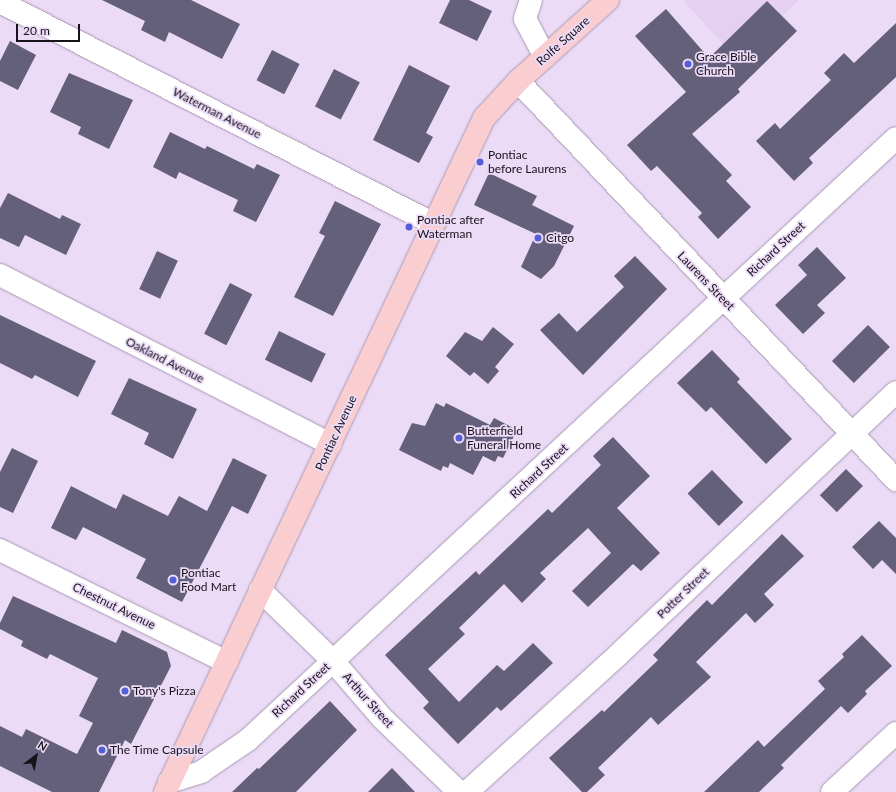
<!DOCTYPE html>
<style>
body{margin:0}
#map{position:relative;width:896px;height:792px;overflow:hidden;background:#ebdbf6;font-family:Lato,sans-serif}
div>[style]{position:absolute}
.built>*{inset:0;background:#e5d0f2}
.building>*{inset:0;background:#645f7a;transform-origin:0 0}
.roads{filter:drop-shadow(0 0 1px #a999b3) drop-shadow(0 0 1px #a999b3)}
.minor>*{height:22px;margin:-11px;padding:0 11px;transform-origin:11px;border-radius:11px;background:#fff}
.major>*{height:22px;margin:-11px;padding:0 11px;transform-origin:11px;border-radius:11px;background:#facdd1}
.dots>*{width:11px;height:11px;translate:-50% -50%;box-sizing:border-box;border:2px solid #ebdbf6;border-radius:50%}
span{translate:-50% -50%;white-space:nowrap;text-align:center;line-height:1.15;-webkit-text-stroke:3.5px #ebdbf6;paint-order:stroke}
.street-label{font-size:12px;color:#18121b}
.poi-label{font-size:12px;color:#18121b}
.left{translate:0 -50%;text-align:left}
.north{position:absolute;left:16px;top:736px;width:40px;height:40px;-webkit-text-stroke:3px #ebdbf6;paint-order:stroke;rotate:32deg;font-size:11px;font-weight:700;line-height:16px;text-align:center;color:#18121b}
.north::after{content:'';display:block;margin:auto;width:14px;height:18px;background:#18121b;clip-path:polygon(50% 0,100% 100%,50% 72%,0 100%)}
.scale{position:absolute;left:16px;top:24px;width:64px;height:18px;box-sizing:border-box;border:2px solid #18121b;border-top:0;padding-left:5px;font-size:12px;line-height:14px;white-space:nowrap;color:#18121b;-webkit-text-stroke:3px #ebdbf6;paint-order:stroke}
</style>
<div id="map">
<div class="built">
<i style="clip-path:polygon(683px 0,799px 0,737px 59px)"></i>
</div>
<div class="building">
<i style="clip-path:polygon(102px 0,191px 0,240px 24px,222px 59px,169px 32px,165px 42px,141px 30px,145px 21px)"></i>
<i style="clip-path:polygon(450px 0,469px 0,492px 11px,477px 41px,439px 23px)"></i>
<i style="clip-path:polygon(767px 1px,797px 31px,738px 89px,740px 92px,692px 134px,732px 175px,726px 181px,751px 207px,718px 239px,698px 217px,702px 213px,657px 166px,651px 171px,627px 145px,686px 92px,635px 36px,666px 9px,709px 58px)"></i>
<i style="clip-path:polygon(896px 23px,896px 77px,809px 158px,813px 163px,794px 181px,756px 141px,775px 123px,780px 129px,831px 80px,824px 73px,844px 53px,854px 63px)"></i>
<i style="clip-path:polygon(10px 41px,36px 55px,18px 90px,0 81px,0 61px)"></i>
<i style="left:272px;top:50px;width:31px;height:34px;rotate:27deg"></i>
<i style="clip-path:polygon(409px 65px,450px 86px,426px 133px,433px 137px,419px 163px,373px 140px)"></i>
<i style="left:334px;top:69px;width:29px;height:42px;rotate:27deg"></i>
<i style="clip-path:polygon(69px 73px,133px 100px,109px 149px,78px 134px,81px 127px,50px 112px)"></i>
<i style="clip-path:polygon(170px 132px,205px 149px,207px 146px,254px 169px,257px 164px,280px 175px,256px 222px,233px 211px,238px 200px,179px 172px,176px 179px,153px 167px)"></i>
<i style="clip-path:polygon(489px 173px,537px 196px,532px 205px,574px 226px,554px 266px,541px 279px,521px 267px,536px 234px,474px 205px)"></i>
<i style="clip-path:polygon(8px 193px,60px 219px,62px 215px,81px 224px,66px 255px,25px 235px,19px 247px,0 238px,0 208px)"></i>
<i style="clip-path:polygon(335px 201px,381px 224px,333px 316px,294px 297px,325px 236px,319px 233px)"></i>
<i style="clip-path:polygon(817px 247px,846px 278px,817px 305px,825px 313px,803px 334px,775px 305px,807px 275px,798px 265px)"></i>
<i style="left:157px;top:251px;width:23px;height:42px;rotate:25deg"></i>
<i style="clip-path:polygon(635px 256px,667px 289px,583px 375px,540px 330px,559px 313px,577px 332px,624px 287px,614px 276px)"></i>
<i style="left:230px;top:283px;width:25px;height:57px;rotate:27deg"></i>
<i style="clip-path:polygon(0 315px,96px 361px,78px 397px,35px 375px,32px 379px,0 363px)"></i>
<i style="left:868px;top:325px;width:31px;height:51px;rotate:45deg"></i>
<i style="clip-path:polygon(493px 327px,514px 344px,495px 367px,499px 371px,488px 384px,474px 372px,470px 376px,446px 356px,465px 332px,482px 341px)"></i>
<i style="left:279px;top:331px;width:52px;height:32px;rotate:26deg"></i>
<i style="clip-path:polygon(712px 350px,740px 379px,737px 382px,792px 439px,766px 464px,711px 407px,706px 412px,677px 383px)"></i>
<i style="clip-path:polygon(129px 378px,197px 409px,173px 459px,144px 444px,149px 433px,111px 414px)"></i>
<i style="clip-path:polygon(436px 403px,444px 407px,446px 403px,490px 425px,494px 418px,517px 430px,503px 458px,498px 456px,495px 462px,483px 456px,473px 475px,450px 463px,448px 468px,443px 466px,441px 471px,399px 450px,412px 423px,425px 426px)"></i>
<i style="clip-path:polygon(613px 437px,650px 476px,617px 508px,660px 553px,641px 571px,633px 564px,588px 607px,572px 591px,611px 553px,588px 528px,540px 573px,546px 579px,522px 603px,504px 584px,459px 628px,465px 634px,428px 669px,459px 702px,497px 665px,504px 671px,533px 643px,553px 663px,501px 711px,497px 707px,458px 744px,423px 708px,429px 702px,385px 655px,476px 571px,479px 575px,548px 509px,552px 513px,601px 465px,593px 456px)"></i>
<i style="clip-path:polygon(12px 448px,38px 461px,13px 513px,0 507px,0 472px)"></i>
<i style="clip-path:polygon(233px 458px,267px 475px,248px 514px,232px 506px,182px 602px,136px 578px,146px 559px,83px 527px,76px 540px,51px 528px,71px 486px,116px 509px,123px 494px,168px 516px,179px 496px,207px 511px)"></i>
<i style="left:846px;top:469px;width:24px;height:37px;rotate:45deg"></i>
<i style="left:712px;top:470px;width:45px;height:34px;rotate:46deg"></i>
<i style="clip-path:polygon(879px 521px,896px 538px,896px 574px,882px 560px,873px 569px,852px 547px)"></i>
<i style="clip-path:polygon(782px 534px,804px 556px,764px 594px,774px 605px,755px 623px,746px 613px,696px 662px,711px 677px,658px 725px,651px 717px,598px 768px,605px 775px,587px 792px,582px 792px,549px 758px,602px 710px,604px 712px,658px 660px,653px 655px,687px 620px,707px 600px,712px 605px)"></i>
<i style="clip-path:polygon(13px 596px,116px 643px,122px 630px,167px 652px,171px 666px,131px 744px,125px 740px,99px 792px,52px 792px,0 766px,0 726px,22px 737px,26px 729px,77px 754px,93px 723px,79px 716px,98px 678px,50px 654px,47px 659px,21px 646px,23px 641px,0 629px,0 623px)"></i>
<i style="clip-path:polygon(862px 635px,892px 666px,865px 691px,867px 694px,848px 713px,841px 706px,781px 765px,784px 768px,759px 792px,704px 792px,758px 740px,764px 747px,825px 689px,818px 681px,844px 657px,842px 654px)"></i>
<i style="clip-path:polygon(330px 701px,357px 730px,296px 792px,232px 792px,257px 768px,259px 769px)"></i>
<i style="clip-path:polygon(392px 768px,415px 792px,368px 792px)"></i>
</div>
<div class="roads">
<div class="minor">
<i style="left:531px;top:0;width:20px;rotate:108deg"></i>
<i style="left:525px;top:19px;width:43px;rotate:62.2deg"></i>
<i style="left:0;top:2px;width:487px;rotate:27.1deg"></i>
<i style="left:518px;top:81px;width:550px;rotate:46.55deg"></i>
<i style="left:0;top:275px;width:371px;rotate:27.1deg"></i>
<i style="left:0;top:550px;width:253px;rotate:26.3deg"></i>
<i style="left:260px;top:590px;width:102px;rotate:44.2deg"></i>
<i style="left:333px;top:661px;width:75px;rotate:49.3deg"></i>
<i style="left:382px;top:718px;width:107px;rotate:43.9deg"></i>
<i style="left:169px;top:782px;width:34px;rotate:-17deg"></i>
<i style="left:201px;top:772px;width:57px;rotate:-34.2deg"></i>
<i style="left:248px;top:740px;width:884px;rotate:-42.89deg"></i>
<i style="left:467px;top:792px;width:205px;rotate:-42.2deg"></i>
<i style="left:619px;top:654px;width:381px;rotate:-43.4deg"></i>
<i style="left:832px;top:792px;width:87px;rotate:-42.7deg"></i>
</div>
<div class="major">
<i style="left:165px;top:792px;width:746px;rotate:-64.67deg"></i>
<i style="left:484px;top:118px;width:50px;rotate:-47.4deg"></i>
<i style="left:518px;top:81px;width:121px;rotate:-42deg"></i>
</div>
</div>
<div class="dots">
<i style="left:688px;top:64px;background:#525fd5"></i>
<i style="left:480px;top:162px;background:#525fd5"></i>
<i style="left:409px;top:227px;background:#525fd5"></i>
<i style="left:538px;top:238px;background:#525fd5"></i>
<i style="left:459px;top:438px;background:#525fd5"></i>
<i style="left:173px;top:580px;background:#525fd5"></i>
<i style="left:125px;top:691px;background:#525fd5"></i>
<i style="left:102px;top:750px;background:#525fd5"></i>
</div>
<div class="street-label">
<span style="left:563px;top:41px;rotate:-42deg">Rolfe Square</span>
<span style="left:217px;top:113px;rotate:27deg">Waterman Avenue</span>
<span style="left:776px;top:249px;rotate:-43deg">Richard Street</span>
<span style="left:706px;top:281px;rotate:46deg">Laurens Street</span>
<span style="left:165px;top:360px;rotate:27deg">Oakland Avenue</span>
<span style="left:336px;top:433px;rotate:-65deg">Pontiac Avenue</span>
<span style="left:539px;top:471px;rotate:-43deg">Richard Street</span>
<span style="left:683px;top:593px;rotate:-44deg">Potter Street</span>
<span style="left:114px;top:606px;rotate:26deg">Chestnut Avenue</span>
<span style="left:301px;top:690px;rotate:-43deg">Richard Street</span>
<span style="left:368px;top:700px;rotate:48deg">Arthur Street</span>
</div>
<div class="poi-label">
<span class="left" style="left:696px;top:64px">Grace Bible<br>Church</span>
<span class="left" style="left:488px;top:162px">Pontiac<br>before Laurens</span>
<span class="left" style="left:417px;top:227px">Pontiac after<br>Waterman</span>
<span class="left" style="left:546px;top:238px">Citgo</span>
<span class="left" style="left:467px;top:438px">Butterfield<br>Funeral Home</span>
<span class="left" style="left:181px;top:580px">Pontiac<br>Food Mart</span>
<span class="left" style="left:133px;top:691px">Tony's Pizza</span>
<span class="left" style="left:110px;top:750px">The Time Capsule</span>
</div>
<div class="north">N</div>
<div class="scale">20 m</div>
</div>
